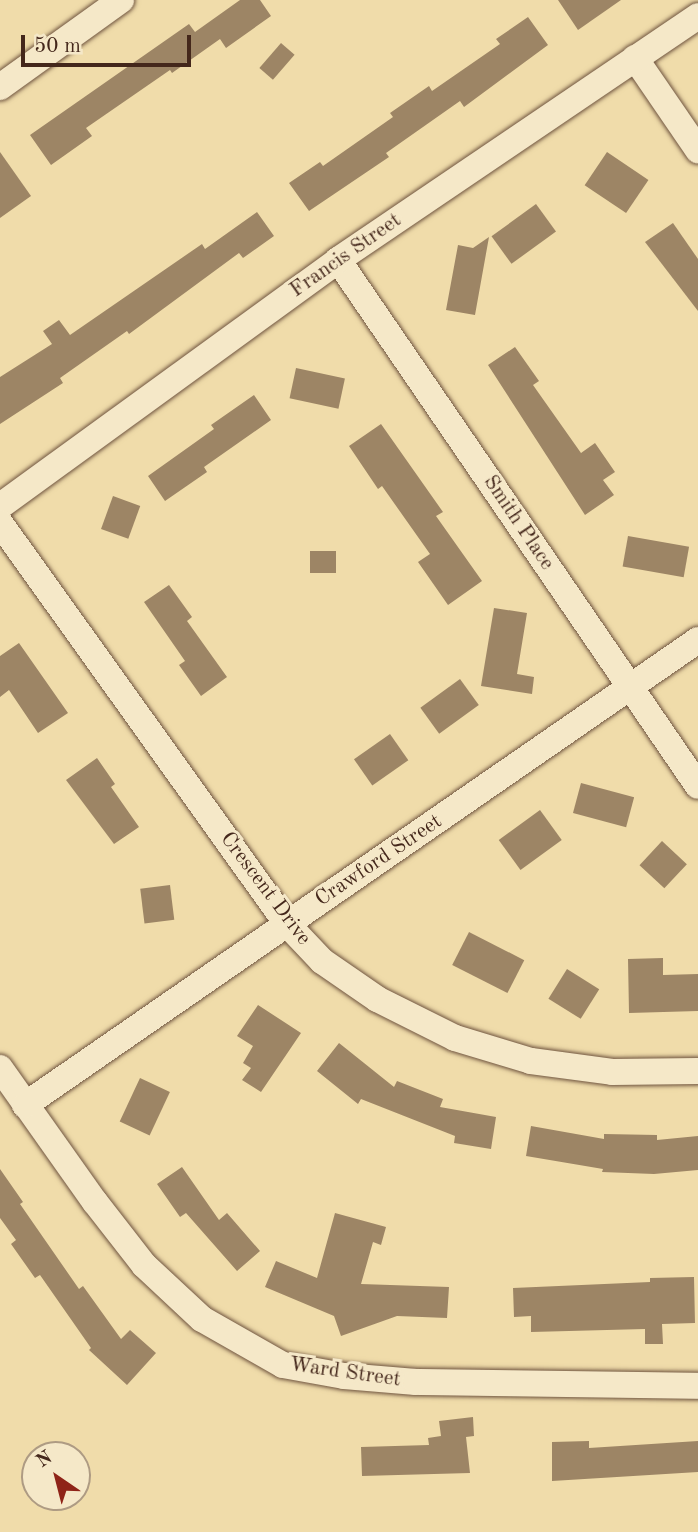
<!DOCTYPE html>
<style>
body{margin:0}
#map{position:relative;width:698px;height:1532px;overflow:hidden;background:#f0dcaa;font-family:"Old Standard TT",serif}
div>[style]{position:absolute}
.building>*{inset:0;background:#9d8565;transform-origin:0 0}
.roads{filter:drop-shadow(0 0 2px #6f543f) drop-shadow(0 0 2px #6f543f)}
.minor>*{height:26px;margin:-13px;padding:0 13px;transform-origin:13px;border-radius:13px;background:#f5e8c8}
span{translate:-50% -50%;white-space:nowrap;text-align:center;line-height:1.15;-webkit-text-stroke:6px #f5e8c8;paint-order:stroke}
.street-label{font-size:21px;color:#44271b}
.north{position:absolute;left:21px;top:1441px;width:70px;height:70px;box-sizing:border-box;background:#f5e8c8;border:2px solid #ae9b83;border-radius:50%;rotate:325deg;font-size:19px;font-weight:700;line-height:28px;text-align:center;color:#44271b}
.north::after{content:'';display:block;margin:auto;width:24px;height:32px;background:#8f2418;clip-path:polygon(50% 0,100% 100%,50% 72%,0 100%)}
.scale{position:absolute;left:21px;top:35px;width:170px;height:32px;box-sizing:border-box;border:4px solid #44271b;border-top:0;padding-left:9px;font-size:21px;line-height:24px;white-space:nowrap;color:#44271b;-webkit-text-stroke:5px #f5e8c8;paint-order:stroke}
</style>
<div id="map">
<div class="building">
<i style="clip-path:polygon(240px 0,260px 0,271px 16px,226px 48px,220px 39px,172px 73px,170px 70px,86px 128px,92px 136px,51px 165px,30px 135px,189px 24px,195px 32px)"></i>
<i style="clip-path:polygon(558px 0,621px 0,578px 30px)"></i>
<i style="clip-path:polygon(528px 17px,548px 45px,464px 107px,460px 101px,386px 153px,389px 157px,309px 211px,289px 183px,320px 162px,323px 166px,393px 117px,390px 113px,429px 86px,432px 91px,500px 44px,496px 39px)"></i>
<i style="left:281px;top:43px;width:18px;height:33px;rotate:41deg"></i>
<i style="clip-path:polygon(0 152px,31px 196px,0 218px)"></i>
<i style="left:607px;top:152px;width:50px;height:40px;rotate:34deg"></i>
<i style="left:536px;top:204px;width:34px;height:55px;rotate:54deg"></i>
<i style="clip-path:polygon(257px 212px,274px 236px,243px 258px,239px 253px,129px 334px,127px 331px,60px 378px,63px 383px,0 424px,0 377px,52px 344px,43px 331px,59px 320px,70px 335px,202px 244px,205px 249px)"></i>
<i style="clip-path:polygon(673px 223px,698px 259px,698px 311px,645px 242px)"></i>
<i style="clip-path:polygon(489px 237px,475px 315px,446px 310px,458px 245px,473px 248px)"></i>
<i style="clip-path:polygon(515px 347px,539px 381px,533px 385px,581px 453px,595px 443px,615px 472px,603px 480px,614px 495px,585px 515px,488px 365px)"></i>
<i style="left:296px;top:368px;width:50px;height:31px;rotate:12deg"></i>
<i style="clip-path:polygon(254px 395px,271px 420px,204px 467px,207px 472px,165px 501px,148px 476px,214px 429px,211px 425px)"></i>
<i style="clip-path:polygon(381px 424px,443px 512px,436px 516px,482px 581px,448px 605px,418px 562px,430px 554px,382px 486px,378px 489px,349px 446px)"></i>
<i style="left:113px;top:496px;width:29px;height:35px;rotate:20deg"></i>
<i style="left:628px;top:536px;width:62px;height:31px;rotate:10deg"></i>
<i style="left:310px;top:551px;width:26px;height:22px"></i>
<i style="clip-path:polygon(169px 585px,192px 617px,187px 621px,227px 677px,201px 696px,179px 665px,185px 661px,144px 602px)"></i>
<i style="clip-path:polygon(494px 608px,527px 613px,517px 674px,534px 677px,532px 694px,481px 686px)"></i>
<i style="clip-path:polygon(19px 643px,68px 713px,38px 733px,9px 690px,0 697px,0 656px)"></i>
<i style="left:460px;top:679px;width:32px;height:49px;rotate:54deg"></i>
<i style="left:390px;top:734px;width:32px;height:44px;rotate:55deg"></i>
<i style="clip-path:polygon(97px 758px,115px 784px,111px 787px,139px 827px,114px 844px,66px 780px)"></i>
<i style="left:581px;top:783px;width:55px;height:31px;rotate:15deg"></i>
<i style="left:540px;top:810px;width:37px;height:51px;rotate:54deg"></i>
<i style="left:662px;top:841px;width:34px;height:33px;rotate:43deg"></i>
<i style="left:170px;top:885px;width:35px;height:30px;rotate:83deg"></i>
<i style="left:469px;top:932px;width:62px;height:37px;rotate:27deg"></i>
<i style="clip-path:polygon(663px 958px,663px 975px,698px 974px,698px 1011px,629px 1013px,628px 959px)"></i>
<i style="left:567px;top:969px;width:38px;height:35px;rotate:32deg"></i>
<i style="clip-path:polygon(258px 1005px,301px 1033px,261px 1092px,242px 1080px,251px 1068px,243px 1063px,253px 1046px,237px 1036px)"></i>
<i style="clip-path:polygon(339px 1043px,394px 1087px,397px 1081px,443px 1099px,440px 1107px,496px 1117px,491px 1149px,454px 1143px,455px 1136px,361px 1099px,358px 1104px,317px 1071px)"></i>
<i style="left:140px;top:1078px;width:33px;height:48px;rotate:25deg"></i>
<i style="clip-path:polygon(531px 1126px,604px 1139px,604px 1134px,657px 1135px,657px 1140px,698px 1136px,698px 1170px,654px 1174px,602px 1172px,603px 1169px,526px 1156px)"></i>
<i style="clip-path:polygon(182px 1167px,219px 1220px,227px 1213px,260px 1251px,237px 1271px,186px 1213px,180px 1217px,157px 1184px)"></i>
<i style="clip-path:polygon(0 1169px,23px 1202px,20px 1204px,79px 1289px,83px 1286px,121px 1339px,130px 1330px,156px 1353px,127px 1385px,89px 1350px,91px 1348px,40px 1275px,35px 1278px,11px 1244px,16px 1240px,0 1218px)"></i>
<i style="clip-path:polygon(335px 1213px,386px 1227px,381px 1245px,373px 1242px,361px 1284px,449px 1287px,447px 1318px,397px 1316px,341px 1336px,334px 1316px,265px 1287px,276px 1261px,317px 1278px)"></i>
<i style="clip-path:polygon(694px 1277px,695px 1323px,662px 1324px,663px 1344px,645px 1344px,645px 1329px,531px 1332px,531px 1316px,514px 1317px,513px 1288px,650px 1282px,650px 1278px)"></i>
<i style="clip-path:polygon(473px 1417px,474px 1436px,466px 1437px,470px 1473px,362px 1476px,361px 1447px,429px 1445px,428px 1438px,441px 1436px,439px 1421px)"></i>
<i style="clip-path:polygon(589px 1441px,589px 1448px,698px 1441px,698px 1472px,552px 1481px,552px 1442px)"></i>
</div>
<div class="roads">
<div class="minor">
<i style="left:635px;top:58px;width:112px;rotate:55.6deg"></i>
<i style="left:0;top:87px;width:149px;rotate:-35.7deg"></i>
<i style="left:338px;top:260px;width:637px;rotate:55.61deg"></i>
<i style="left:0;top:506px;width:418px;rotate:-36deg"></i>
<i style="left:338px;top:260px;width:435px;rotate:-34.1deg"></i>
<i style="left:0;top:523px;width:493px;rotate:54.4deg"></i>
<i style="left:287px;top:924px;width:51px;rotate:46.6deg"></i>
<i style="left:322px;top:961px;width:67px;rotate:34.6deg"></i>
<i style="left:377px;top:999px;width:87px;rotate:26.6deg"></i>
<i style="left:455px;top:1038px;width:79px;rotate:16.8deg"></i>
<i style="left:531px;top:1061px;width:82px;rotate:7.7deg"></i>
<i style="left:612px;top:1072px;width:86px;rotate:-0.7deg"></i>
<i style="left:0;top:1068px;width:164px;rotate:54.7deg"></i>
<i style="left:95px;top:1202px;width:80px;rotate:52.1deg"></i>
<i style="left:144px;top:1265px;width:79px;rotate:43deg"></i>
<i style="left:202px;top:1319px;width:93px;rotate:29.6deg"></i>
<i style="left:283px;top:1365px;width:62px;rotate:10.2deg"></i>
<i style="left:344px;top:1376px;width:72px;rotate:4.8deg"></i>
<i style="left:416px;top:1382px;width:282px;rotate:0.8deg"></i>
<i style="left:25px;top:1105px;width:818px;rotate:-34.64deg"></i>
</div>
</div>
<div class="street-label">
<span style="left:346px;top:256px;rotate:-35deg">Francis Street</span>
<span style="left:518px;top:523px;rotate:56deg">Smith Place</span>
<span style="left:379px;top:861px;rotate:-34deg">Crawford Street</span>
<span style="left:265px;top:889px;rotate:53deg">Crescent Drive</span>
<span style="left:345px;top:1373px;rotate:8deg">Ward Street</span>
</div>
<div class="north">N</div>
<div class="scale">50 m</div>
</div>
